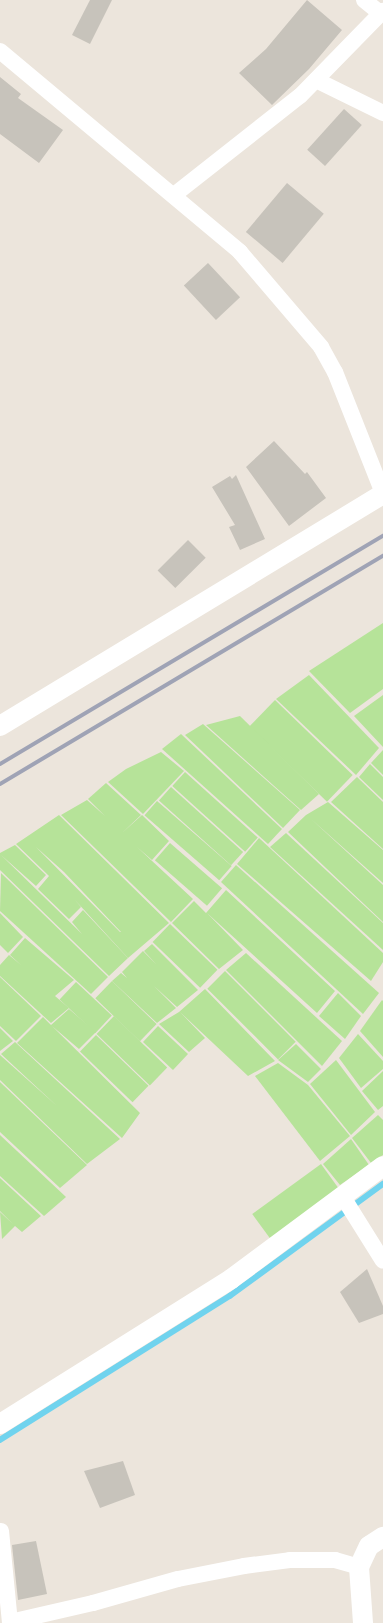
<!DOCTYPE html>
<style>
body{margin:0}
#map{position:relative;width:383px;height:1623px;overflow:hidden;background:#ece5dc;font-family:Karla,sans-serif}
div>[style]{position:absolute}
.green>*{inset:0;background:#b6e399;transform-origin:0 0}
.stream>*{height:5.5px;margin:-2.75px;padding:0 2.75px;transform-origin:2.75px;border-radius:2.75px;background:#70d3ee}
.building>*{inset:0;background:#c7c3bb;transform-origin:0 0}
.minor>*{height:16px;margin:-8px;padding:0 8px;transform-origin:8px;border-radius:8px;background:#fff}
.tertiary>*{height:20px;margin:-10px;padding:0 10px;transform-origin:10px;border-radius:10px;background:#fff}
.rail>*{height:4px;margin:-2px;padding:0 2px;transform-origin:2px;border-radius:2px;background:#9fa3b5}
span{translate:-50% -50%;white-space:nowrap;text-align:center;line-height:1.15;-webkit-text-stroke:4px #fff;paint-order:stroke}
</style>
<div id="map">
<div class="green">
<i style="clip-path:polygon(383px 623px,383px 689px,350px 713px,309px 671px)"></i>
<i style="clip-path:polygon(309px 675px,379px 748px,356px 775px,276px 699px)"></i>
<i style="clip-path:polygon(383px 695px,383px 747px,354px 716px)"></i>
<i style="left:275px;top:700px;width:108px;height:37px;rotate:44deg"></i>
<i style="clip-path:polygon(240px 716px,319px 794px,301px 810px,206px 725px)"></i>
<i style="clip-path:polygon(203px 724px,300px 810px,283px 828px,185px 735px)"></i>
<i style="clip-path:polygon(181px 734px,282px 829px,268px 844px,162px 749px)"></i>
<i style="clip-path:polygon(383px 750px,383px 775px,371px 763px)"></i>
<i style="clip-path:polygon(161px 752px,184px 771px,143px 814px,108px 782px,126px 769px)"></i>
<i style="clip-path:polygon(370px 764px,383px 777px,383px 800px,359px 777px)"></i>
<i style="left:185px;top:772px;width:98px;height:19px;rotate:42deg"></i>
<i style="clip-path:polygon(357px 777px,383px 802px,383px 849px,331px 802px)"></i>
<i style="clip-path:polygon(106px 783px,141px 815px,122px 833px,142px 815px,169px 841px,152px 860px,137px 847px,193px 899px,171px 922px,61px 815px,87px 800px,105px 816px,88px 799px)"></i>
<i style="left:171px;top:787px;width:97px;height:18px;rotate:42deg"></i>
<i style="left:157px;top:801px;width:99px;height:19px;rotate:41deg"></i>
<i style="clip-path:polygon(328px 802px,383px 850px,383px 883px,311px 819px,383px 885px,383px 922px,288px 832px,306px 815px)"></i>
<i style="clip-path:polygon(evenodd,59px 815px,169px 923px,128px 958px,75px 900px,81px 907px,69px 919px,38px 889px,49px 876px,16px 844px,59px 815px,36px 847px,64px 872px,121px 932px,120px 932px,36px 847px)"></i>
<i style="clip-path:polygon(286px 833px,383px 923px,383px 950px,270px 847px)"></i>
<i style="clip-path:polygon(259px 838px,383px 953px,383px 962px,371px 981px,237px 864px)"></i>
<i style="left:170px;top:843px;width:69px;height:23px;rotate:41deg"></i>
<i style="clip-path:polygon(15px 845px,46px 875px,36px 886px,1px 855px,82px 934px,72px 922px,83px 910px,128px 958px,109px 976px,0 870px,0 853px)"></i>
<i style="clip-path:polygon(236px 865px,379px 993px,363px 1014px,221px 882px)"></i>
<i style="clip-path:polygon(1px 873px,108px 977px,91px 994px,0 911px)"></i>
<i style="clip-path:polygon(226px 890px,335px 991px,317px 1013px,207px 913px,243px 950px,219px 969px,172px 923px,194px 901px,206px 913px)"></i>
<i style="clip-path:polygon(0 913px,23px 937px,8px 953px,0 945px)"></i>
<i style="left:170px;top:924px;width:66px;height:25px;rotate:44deg"></i>
<i style="clip-path:polygon(25px 938px,74px 980px,55px 996px,69px 1008px,51px 1023px,0 976px,0 965px,9px 955px,21px 965px,10px 955px)"></i>
<i style="clip-path:polygon(152px 944px,198px 990px,177px 1007px,154px 986px,176px 1008px,157px 1023px,112px 981px,121px 973px,127px 978px,122px 972px,143px 951px,156px 964px,144px 951px)"></i>
<i style="clip-path:polygon(246px 953px,342px 1041px,322px 1066px,226px 970px)"></i>
<i style="left:225px;top:971px;width:100px;height:25px;rotate:45deg"></i>
<i style="clip-path:polygon(0 977px,41px 1016px,16px 1041px,0 1026px)"></i>
<i style="left:112px;top:981px;width:62px;height:24px;rotate:44deg"></i>
<i style="left:76px;top:982px;width:49px;height:24px;rotate:43deg"></i>
<i style="clip-path:polygon(205px 989px,275px 1061px,248px 1076px,180px 1012px,205px 1038px,189px 1052px,159px 1024px,179px 1012px)"></i>
<i style="clip-path:polygon(338px 993px,361px 1016px,345px 1039px,319px 1016px)"></i>
<i style="clip-path:polygon(382px 1000px,383px 1001px,383px 1057px,360px 1031px)"></i>
<i style="clip-path:polygon(69px 1009px,96px 1032px,79px 1049px,52px 1026px,140px 1113px,122px 1138px,17px 1043px,43px 1017px,51px 1025px)"></i>
<i style="left:114px;top:1016px;width:74px;height:25px;rotate:44deg"></i>
<i style="left:158px;top:1026px;width:41px;height:22px;rotate:43deg"></i>
<i style="clip-path:polygon(0 1028px,13px 1041px,0 1051px)"></i>
<i style="clip-path:polygon(358px 1034px,383px 1061px,383px 1069px,361px 1088px,339px 1058px)"></i>
<i style="left:96px;top:1035px;width:73px;height:23px;rotate:44deg"></i>
<i style="clip-path:polygon(15px 1042px,120px 1139px,87px 1164px,0 1080px,0 1055px,57px 1106px,1px 1054px)"></i>
<i style="clip-path:polygon(296px 1044px,321px 1069px,308px 1082px,278px 1060px)"></i>
<i style="clip-path:polygon(336px 1060px,375px 1112px,351px 1135px,310px 1084px)"></i>
<i style="clip-path:polygon(278px 1063px,308px 1085px,350px 1136px,320px 1161px,255px 1076px)"></i>
<i style="clip-path:polygon(383px 1071px,383px 1106px,378px 1110px,362px 1091px)"></i>
<i style="clip-path:polygon(0 1082px,87px 1165px,60px 1188px,0 1132px)"></i>
<i style="clip-path:polygon(378px 1115px,383px 1120px,383px 1155px,371px 1163px,352px 1138px)"></i>
<i style="clip-path:polygon(0 1135px,66px 1197px,44px 1216px,0 1176px)"></i>
<i style="clip-path:polygon(351px 1139px,369px 1165px,340px 1185px,323px 1164px)"></i>
<i style="left:321px;top:1164px;width:32px;height:85px;rotate:54deg"></i>
<i style="clip-path:polygon(0 1178px,41px 1216px,22px 1232px,15px 1226px,2px 1239px,0 1212px,13px 1224px,0 1211px)"></i>
</div>
<div class="stream">
<i style="left:0;top:1440px;width:271px;rotate:-32.1deg"></i>
<i style="left:230px;top:1296px;width:190px;rotate:-36.2deg"></i>
</div>
<div class="building">
<i style="clip-path:polygon(90px 0,112px 0,90px 44px,72px 35px)"></i>
<i style="clip-path:polygon(307px 0,342px 30px,309px 69px,272px 105px,239px 73px,266px 49px)"></i>
<i style="clip-path:polygon(0 77px,21px 94px,18px 98px,63px 130px,39px 163px,0 134px)"></i>
<i style="left:344px;top:109px;width:24px;height:55px;rotate:42deg"></i>
<i style="left:287px;top:183px;width:48px;height:64px;rotate:40deg"></i>
<i style="left:208px;top:263px;width:47px;height:33px;rotate:47deg"></i>
<i style="clip-path:polygon(274px 441px,305px 474px,307px 472px,326px 498px,289px 526px,246px 467px)"></i>
<i style="clip-path:polygon(236px 475px,265px 539px,240px 550px,229px 527px,235px 525px,212px 487px,230px 476px,232px 479px)"></i>
<i style="left:188px;top:540px;width:25px;height:43px;rotate:45deg"></i>
<i style="clip-path:polygon(367px 1269px,383px 1306px,383px 1314px,359px 1323px,340px 1292px)"></i>
<i style="clip-path:polygon(123px 1461px,135px 1495px,100px 1508px,84px 1471px)"></i>
<i style="clip-path:polygon(36px 1541px,47px 1594px,18px 1600px,12px 1545px)"></i>
</div>
<div class="minor">
<i style="left:364px;top:0;width:21px;rotate:39deg"></i>
<i style="left:0;top:51px;width:313px;rotate:39.9deg"></i>
<i style="left:240px;top:252px;width:125px;rotate:49.5deg"></i>
<i style="left:321px;top:347px;width:29px;rotate:61deg"></i>
<i style="left:335px;top:372px;width:130px;rotate:68.4deg"></i>
<i style="left:316px;top:80px;width:75px;rotate:26.2deg"></i>
<i style="left:174px;top:195px;width:160px;rotate:-38.2deg"></i>
<i style="left:300px;top:96px;width:119px;rotate:-45.7deg"></i>
<i style="left:343px;top:1197px;width:75px;rotate:58deg"></i>
<i style="left:1px;top:1531px;width:92px;rotate:84.4deg"></i>
<i style="left:10px;top:1622px;width:85px;rotate:-12.9deg"></i>
<i style="left:93px;top:1603px;width:88px;rotate:-15.8deg"></i>
<i style="left:178px;top:1579px;width:67px;rotate:-11.1deg"></i>
<i style="left:244px;top:1566px;width:46px;rotate:-7.4deg"></i>
<i style="left:290px;top:1560px;width:45px"></i>
<i style="left:335px;top:1560px;width:25px;rotate:16deg"></i>
</div>
<div class="tertiary">
<i style="left:0;top:726px;width:448px;rotate:-31.2deg"></i>
<i style="left:0;top:1424px;width:273px;rotate:-32.1deg"></i>
<i style="left:231px;top:1279px;width:189px;rotate:-36.6deg"></i>
<i style="left:363px;top:1623px;width:56px;rotate:-94.1deg"></i>
<i style="left:359px;top:1567px;width:23px;rotate:-65deg"></i>
<i style="left:369px;top:1546px;width:17px;rotate:-33deg"></i>
</div>
<div class="rail">
<i style="left:0;top:764px;width:446px;rotate:-30.8deg"></i>
<i style="left:0;top:784px;width:446px;rotate:-30.8deg"></i>
</div>
</div>
